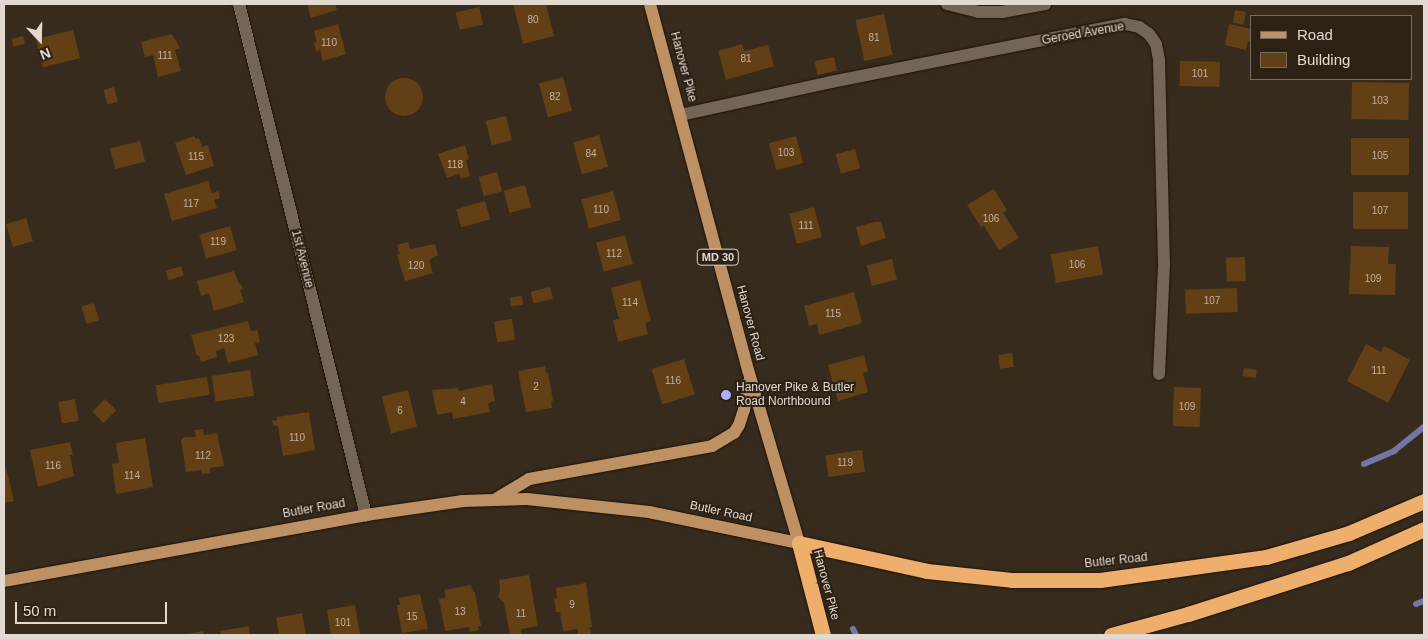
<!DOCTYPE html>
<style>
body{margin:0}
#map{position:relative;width:1428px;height:639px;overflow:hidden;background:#372b1e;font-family:Arial,sans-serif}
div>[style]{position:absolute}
.stream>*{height:6px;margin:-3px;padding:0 3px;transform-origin:3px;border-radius:3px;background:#7375a7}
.building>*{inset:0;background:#633f15;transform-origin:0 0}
.round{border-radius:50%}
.roads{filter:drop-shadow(0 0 1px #1e1307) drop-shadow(0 0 1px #1e1307)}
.minor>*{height:12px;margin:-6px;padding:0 6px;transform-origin:6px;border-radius:6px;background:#736557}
.major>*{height:12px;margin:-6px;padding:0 6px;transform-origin:6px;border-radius:6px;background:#bd9164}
.highway>*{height:15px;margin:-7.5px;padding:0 7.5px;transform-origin:7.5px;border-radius:7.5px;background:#eeae6c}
.dots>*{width:14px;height:14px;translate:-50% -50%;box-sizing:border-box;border:2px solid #2d2115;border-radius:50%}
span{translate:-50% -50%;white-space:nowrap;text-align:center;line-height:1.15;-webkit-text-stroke:4px #2d2115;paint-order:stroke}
.number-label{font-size:10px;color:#c2b2a2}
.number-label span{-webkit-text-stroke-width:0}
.shield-label span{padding:1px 4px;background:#2d2115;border:1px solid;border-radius:4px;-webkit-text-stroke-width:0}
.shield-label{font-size:11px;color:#e2d9d1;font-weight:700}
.street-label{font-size:12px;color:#e2d9d1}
.poi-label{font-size:12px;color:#e2d9d1}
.left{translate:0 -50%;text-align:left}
.frame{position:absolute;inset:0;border:5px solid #e2d9d1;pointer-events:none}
.legend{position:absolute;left:1250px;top:15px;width:162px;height:65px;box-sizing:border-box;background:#2d2115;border:1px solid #756b60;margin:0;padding:6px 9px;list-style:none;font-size:15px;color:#e2d9d1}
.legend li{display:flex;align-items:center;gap:10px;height:25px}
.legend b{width:25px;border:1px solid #756b60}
.north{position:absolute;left:15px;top:15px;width:50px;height:50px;-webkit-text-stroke:4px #2d2115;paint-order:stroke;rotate:159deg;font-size:14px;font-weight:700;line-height:20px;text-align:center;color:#e2d9d1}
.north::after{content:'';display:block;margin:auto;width:18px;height:22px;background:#e2d9d1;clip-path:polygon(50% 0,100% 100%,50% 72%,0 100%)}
.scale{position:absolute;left:15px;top:602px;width:152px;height:22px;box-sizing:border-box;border:2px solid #e2d9d1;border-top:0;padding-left:6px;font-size:15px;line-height:18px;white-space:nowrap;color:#e2d9d1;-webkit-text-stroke:4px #2d2115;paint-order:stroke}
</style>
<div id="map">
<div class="stream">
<i style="left:1364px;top:464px;width:33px;rotate:-23deg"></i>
<i style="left:1394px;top:451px;width:38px;rotate:-39deg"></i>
<i style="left:1416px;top:604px;width:9px;rotate:-21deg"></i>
<i style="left:853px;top:629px;width:7px;rotate:63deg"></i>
</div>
<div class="building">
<i style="clip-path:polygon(307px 4px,335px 4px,337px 10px,311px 18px)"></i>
<i style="clip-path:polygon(513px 4px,546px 4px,554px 36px,523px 44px)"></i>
<i style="left:479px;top:7px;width:18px;height:24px;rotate:77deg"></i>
<i style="left:1235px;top:10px;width:11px;height:13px;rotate:10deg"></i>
<i style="left:884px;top:14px;width:42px;height:29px;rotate:78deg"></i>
<i style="clip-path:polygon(338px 24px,346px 54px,323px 61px,320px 50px,316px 51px,314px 43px,317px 42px,314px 31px)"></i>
<i style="clip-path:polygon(1229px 24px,1251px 29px,1252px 42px,1248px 41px,1246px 50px,1225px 45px)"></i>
<i style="left:73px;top:30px;width:29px;height:38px;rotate:76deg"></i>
<i style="clip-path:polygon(172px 34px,180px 48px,175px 50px,181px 71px,158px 77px,153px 55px,145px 57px,141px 42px)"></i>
<i style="left:23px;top:36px;width:8px;height:12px;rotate:76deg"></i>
<i style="clip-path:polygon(742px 44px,744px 51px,768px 45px,774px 66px,726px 80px,718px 51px)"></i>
<i style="left:834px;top:57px;width:14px;height:20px;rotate:78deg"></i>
<i style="left:1180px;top:61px;width:40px;height:25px;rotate:1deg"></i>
<i style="left:563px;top:77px;width:35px;height:25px;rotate:75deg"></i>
<i class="round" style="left:385px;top:78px;width:38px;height:38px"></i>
<i style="left:1352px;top:82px;width:57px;height:37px;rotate:1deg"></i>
<i style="left:114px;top:87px;width:15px;height:11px;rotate:74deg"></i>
<i style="left:506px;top:116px;width:25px;height:21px;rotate:76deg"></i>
<i style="left:599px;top:135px;width:33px;height:27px;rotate:74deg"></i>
<i style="clip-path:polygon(194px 136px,196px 139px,199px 138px,202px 147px,208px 145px,214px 166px,186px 175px,175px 143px)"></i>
<i style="left:796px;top:136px;width:28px;height:28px;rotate:75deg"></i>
<i style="left:1351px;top:138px;width:58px;height:37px"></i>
<i style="left:140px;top:141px;width:21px;height:31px;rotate:76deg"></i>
<i style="clip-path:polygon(465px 145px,469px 159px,466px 160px,470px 176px,461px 179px,459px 174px,447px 178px,438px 154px)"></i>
<i style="left:855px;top:149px;width:20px;height:20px;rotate:75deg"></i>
<i style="left:497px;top:172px;width:20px;height:19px;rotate:75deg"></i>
<i style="clip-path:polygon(208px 181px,212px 193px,219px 191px,220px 198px,214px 200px,217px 208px,172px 221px,164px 194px)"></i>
<i style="left:525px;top:185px;width:23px;height:22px;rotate:75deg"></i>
<i style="clip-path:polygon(994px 189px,1007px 210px,1003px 213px,1019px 238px,999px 250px,984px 226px,981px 227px,967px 205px)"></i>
<i style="left:613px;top:191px;width:30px;height:33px;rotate:75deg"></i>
<i style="left:1353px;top:192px;width:55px;height:37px"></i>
<i style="left:485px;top:201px;width:19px;height:30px;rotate:74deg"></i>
<i style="left:814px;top:207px;width:31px;height:26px;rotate:75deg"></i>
<i style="left:26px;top:218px;width:24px;height:21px;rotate:73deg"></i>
<i style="clip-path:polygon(875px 222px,881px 222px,886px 238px,861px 246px,856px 227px)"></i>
<i style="left:230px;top:226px;width:25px;height:32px;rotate:74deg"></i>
<i style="left:625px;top:235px;width:30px;height:30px;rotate:75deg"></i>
<i style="clip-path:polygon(408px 242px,410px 249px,435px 244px,438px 255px,429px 260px,433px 273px,405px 281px,397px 255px,400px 254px,397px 245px)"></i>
<i style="left:1098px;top:246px;width:29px;height:48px;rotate:80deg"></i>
<i style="clip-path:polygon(1351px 246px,1389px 247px,1388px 264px,1396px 264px,1395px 295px,1349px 294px)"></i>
<i style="left:1245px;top:257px;width:24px;height:19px;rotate:88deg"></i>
<i style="left:892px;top:259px;width:21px;height:26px;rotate:76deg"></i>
<i style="left:181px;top:266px;width:10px;height:16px;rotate:73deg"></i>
<i style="clip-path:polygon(234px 271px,239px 284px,241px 284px,243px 289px,240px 290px,244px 302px,214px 311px,209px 293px,201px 296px,197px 281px)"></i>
<i style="clip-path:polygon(640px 280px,651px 321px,645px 323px,648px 334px,618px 342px,613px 320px,619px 319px,611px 288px)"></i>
<i style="left:550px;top:287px;width:12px;height:20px;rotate:76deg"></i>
<i style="left:1237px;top:288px;width:24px;height:52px;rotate:88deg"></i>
<i style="clip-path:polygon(854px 292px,862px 323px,819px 335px,817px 324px,809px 326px,804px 306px)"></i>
<i style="left:522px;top:296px;width:9px;height:12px;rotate:84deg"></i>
<i style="left:94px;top:303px;width:18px;height:13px;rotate:74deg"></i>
<i style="left:512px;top:319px;width:21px;height:18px;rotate:82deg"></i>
<i style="clip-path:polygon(248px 321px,251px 331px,257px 330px,260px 342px,255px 343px,258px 355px,228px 363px,224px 348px,216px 351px,217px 357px,201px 362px,199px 355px,197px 356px,191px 335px)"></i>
<i style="clip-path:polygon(1366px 344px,1381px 352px,1384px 346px,1410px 360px,1388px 403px,1347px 381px)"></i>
<i style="left:1012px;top:353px;width:14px;height:14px;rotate:82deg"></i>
<i style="clip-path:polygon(864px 355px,868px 371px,863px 373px,868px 392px,838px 401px,828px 365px)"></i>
<i style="left:684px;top:359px;width:37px;height:34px;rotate:73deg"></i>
<i style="clip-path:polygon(545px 366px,546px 373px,548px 372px,553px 401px,551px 401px,552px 408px,526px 412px,518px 371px)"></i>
<i style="left:1244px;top:368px;width:13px;height:8px;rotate:9deg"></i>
<i style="left:250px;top:370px;width:26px;height:39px;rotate:81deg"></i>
<i style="left:207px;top:377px;width:18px;height:52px;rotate:81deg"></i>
<i style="clip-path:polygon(492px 384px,495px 401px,488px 403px,490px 412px,453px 419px,452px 412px,437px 415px,432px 390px,458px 388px,459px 391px)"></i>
<i style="left:1174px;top:387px;width:27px;height:39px;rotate:2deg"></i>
<i style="left:408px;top:390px;width:38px;height:27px;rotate:76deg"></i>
<i style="left:75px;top:399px;width:22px;height:17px;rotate:80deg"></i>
<i style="left:105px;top:399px;width:16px;height:18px;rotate:45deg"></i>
<i style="clip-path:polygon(309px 412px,315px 450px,283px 456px,278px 426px,274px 426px,272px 421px,277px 420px,277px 417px)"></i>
<i style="clip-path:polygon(203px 429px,204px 435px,217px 433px,224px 466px,210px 468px,210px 473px,202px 474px,201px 470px,186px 472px,181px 440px,184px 437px,196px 437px,195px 430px)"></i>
<i style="clip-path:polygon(145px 438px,153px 487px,116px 494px,112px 464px,119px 463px,116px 443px)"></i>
<i style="clip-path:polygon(70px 442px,73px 455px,70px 455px,74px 476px,38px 487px,30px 450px)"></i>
<i style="left:862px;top:450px;width:22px;height:37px;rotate:82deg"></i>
<i style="clip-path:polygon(4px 468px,6px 468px,14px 501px,4px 503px)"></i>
<i style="clip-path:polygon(529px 575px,538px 626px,521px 629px,522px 635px,510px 635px,504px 603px,498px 597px,500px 590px,499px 580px)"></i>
<i style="clip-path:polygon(586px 583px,592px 627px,589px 627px,592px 635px,578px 635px,578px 629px,563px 631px,560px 612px,556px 612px,554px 598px,557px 598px,556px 588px)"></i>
<i style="clip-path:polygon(471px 585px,473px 592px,475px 592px,481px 626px,478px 626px,479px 630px,470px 632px,469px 627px,445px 631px,439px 599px,446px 597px,444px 590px)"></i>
<i style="clip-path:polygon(420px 594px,428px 629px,402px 633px,397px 605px,400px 605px,399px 598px)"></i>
<i style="clip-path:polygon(355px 605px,360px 635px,331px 635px,327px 610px)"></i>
<i style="clip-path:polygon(302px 613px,306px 635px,279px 635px,276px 618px)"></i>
<i style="clip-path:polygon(249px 626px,250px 635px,221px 635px,220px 631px)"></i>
<i style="clip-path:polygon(203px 631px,204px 635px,187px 635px,187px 634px)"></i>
</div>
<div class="roads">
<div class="minor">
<i style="left:239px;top:4px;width:527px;rotate:76.04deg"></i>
<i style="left:947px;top:4px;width:32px;rotate:14deg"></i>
<i style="left:978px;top:12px;width:24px"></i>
<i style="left:1002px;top:12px;width:44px;rotate:-10.5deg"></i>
<i style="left:680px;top:115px;width:155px;rotate:-12.3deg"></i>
<i style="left:831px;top:82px;width:300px;rotate:-11.2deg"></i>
<i style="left:1125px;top:24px;width:14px;rotate:12deg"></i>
<i style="left:1139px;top:27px;width:12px;rotate:35deg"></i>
<i style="left:1149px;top:34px;width:12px;rotate:55deg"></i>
<i style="left:1156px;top:44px;width:16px;rotate:79deg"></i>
<i style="left:1159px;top:60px;width:205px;rotate:88.6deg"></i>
<i style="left:1164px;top:265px;width:109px;rotate:92.6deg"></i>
</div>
<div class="major">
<i style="left:496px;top:499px;width:39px;rotate:-31deg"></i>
<i style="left:529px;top:479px;width:186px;rotate:-10.2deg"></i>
<i style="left:712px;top:446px;width:26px;rotate:-31deg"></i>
<i style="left:734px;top:433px;width:9px;rotate:-58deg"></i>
<i style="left:739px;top:425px;width:16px;rotate:-72deg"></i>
<i style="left:744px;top:410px;width:29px;rotate:-80deg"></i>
<i style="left:4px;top:581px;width:368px;rotate:-10.3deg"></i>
<i style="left:366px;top:515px;width:98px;rotate:-8.2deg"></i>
<i style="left:463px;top:501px;width:64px;rotate:-1.8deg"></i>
<i style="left:527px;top:499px;width:123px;rotate:6.1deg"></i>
<i style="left:649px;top:512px;width:153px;rotate:11.7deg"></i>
<i style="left:799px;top:543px;width:180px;rotate:-106.4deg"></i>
<i style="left:748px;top:370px;width:379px;rotate:-105deg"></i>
</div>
<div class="highway">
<i style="left:823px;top:635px;width:95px;rotate:-104.6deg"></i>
<i style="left:799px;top:543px;width:131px;rotate:12.3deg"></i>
<i style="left:927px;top:571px;width:85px;rotate:6deg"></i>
<i style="left:1012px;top:580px;width:88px"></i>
<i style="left:1100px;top:580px;width:168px;rotate:-7.9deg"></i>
<i style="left:1266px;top:557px;width:86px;rotate:-16.1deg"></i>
<i style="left:1349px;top:533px;width:82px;rotate:-23.1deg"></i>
<i style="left:1111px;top:635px;width:80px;rotate:-15.3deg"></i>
<i style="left:1188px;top:614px;width:168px;rotate:-17.7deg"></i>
<i style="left:1348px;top:563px;width:83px;rotate:-24.1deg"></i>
</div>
</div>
<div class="dots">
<i style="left:726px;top:395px;background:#acaffb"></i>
</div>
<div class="number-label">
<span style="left:533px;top:20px">80</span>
<span style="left:874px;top:38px">81</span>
<span style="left:329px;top:43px">110</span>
<span style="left:165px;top:56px">111</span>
<span style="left:746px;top:59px">81</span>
<span style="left:1200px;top:74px">101</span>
<span style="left:555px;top:97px">82</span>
<span style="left:1380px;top:101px">103</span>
<span style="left:786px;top:153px">103</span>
<span style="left:591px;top:154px">84</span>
<span style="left:1380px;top:156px">105</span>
<span style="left:196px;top:157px">115</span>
<span style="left:455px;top:165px">118</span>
<span style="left:191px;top:204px">117</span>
<span style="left:601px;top:210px">110</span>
<span style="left:1380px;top:211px">107</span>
<span style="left:991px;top:219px">106</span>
<span style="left:806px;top:226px">111</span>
<span style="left:218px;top:242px">119</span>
<span style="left:614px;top:254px">112</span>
<span style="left:1077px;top:265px">106</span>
<span style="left:416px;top:266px">120</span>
<span style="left:1373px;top:279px">109</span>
<span style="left:1212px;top:301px">107</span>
<span style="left:630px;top:303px">114</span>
<span style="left:833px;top:314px">115</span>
<span style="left:226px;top:339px">123</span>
<span style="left:1379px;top:371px">111</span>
<span style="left:673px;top:381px">116</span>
<span style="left:536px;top:387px">2</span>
<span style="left:463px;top:402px">4</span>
<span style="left:1187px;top:407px">109</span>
<span style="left:400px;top:411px">6</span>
<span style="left:297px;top:438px">110</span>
<span style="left:203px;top:456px">112</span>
<span style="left:845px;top:463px">119</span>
<span style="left:53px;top:466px">116</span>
<span style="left:132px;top:476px">114</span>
<span style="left:572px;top:605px">9</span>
<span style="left:460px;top:612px">13</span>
<span style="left:521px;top:614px">11</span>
<span style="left:412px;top:617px">15</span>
<span style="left:343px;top:623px">101</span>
</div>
<div class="shield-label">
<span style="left:718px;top:257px">MD 30</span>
</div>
<div class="street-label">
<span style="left:1083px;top:34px;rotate:-10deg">Geroed Avenue</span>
<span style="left:683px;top:67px;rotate:75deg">Hanover Pike</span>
<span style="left:302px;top:259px;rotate:76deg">1st Avenue</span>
<span style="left:750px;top:323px;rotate:75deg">Hanover Road</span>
<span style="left:314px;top:509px;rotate:-10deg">Butler Road</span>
<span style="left:721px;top:512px;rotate:12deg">Butler Road</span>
<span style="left:1116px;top:561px;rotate:-6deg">Butler Road</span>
<span style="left:826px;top:585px;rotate:75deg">Hanover Pike</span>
</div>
<div class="poi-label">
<span class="left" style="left:736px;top:395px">Hanover Pike &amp; Butler<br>Road Northbound</span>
</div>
<div class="frame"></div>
<ul class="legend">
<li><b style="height:6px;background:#bd9164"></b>Road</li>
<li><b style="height:14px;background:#633f15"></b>Building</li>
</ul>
<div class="north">N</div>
<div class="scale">50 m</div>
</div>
